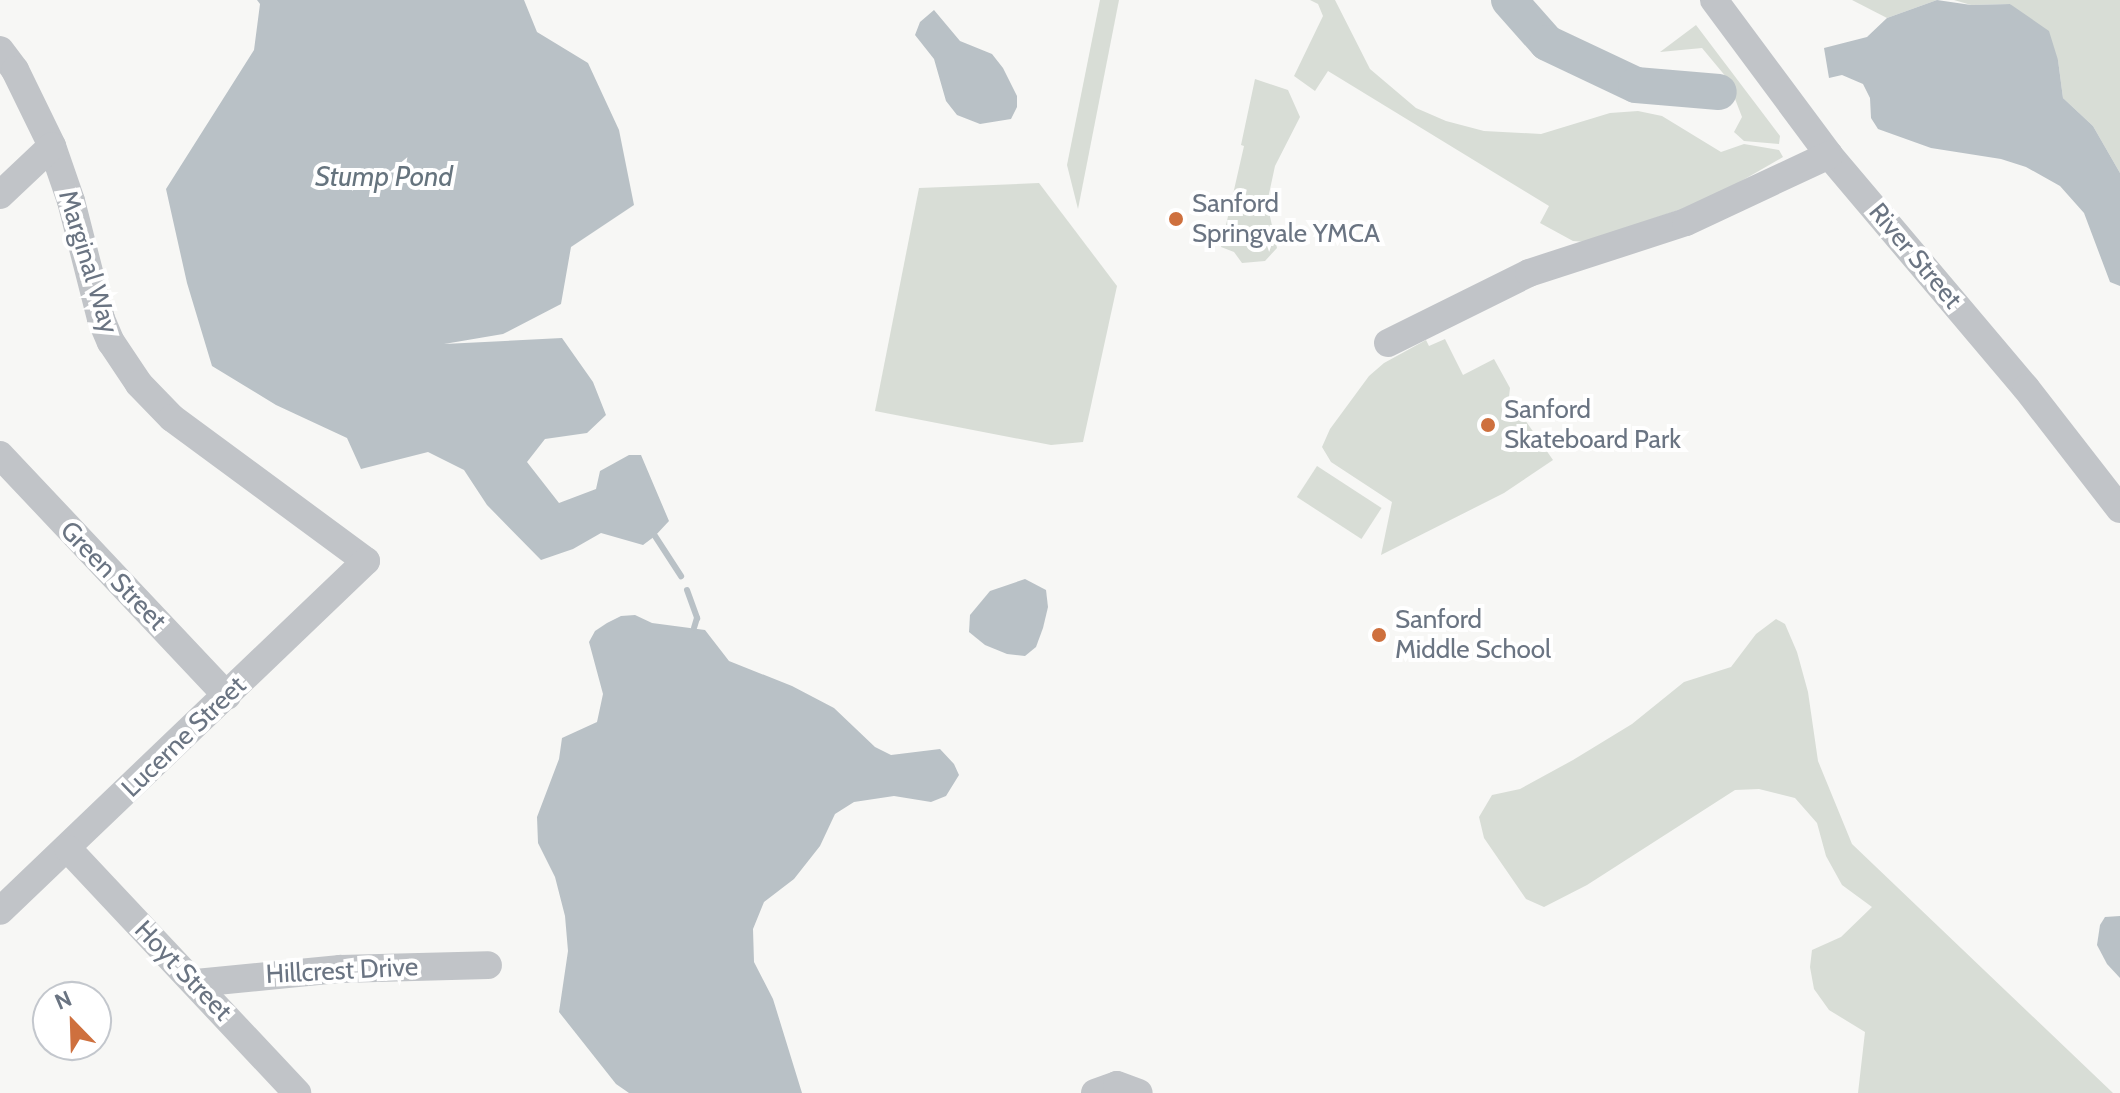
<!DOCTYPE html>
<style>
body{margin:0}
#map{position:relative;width:2120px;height:1093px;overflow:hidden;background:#f7f7f5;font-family:Cabin,sans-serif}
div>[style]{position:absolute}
.green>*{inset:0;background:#d8ddd6;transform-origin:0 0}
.water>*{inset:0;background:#b9c1c6}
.stream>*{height:6px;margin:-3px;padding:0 3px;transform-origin:3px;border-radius:3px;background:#b9c1c6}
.river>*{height:36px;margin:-18px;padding:0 18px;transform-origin:18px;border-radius:18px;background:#b9c1c6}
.minor>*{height:28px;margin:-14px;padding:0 14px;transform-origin:14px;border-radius:14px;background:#c1c4c8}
.dots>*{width:22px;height:22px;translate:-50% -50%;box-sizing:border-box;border:4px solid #fff;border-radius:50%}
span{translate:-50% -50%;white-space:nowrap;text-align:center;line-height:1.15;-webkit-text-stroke:8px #fff;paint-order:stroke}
.poi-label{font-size:26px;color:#6a7482}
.left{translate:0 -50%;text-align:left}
.street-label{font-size:26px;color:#6a7482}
.water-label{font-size:28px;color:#66747e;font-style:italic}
.north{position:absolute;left:32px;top:981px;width:80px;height:80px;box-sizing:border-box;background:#fff;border:2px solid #c3c7cd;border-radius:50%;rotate:337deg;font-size:22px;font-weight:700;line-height:32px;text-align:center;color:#6a7482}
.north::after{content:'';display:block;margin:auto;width:28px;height:36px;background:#ce703e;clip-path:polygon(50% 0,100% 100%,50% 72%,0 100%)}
</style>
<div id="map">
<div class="green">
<i style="clip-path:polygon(1100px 0,1119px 0,1078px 209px,1067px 165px)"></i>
<i style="clip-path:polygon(1310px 0,1335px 0,1370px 69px,1416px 108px,1446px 121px,1484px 131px,1541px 134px,1610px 113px,1638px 111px,1662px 116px,1721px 152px,1744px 144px,1779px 150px,1783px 157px,1710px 199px,1586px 242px,1573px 241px,1540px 223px,1549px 206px,1328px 71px,1315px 91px,1294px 76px,1323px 16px,1318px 4px)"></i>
<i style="clip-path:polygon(1852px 0,1937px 0,1887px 18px)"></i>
<i style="clip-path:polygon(1954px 0,2120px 0,2120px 173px,2093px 126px,2063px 98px,2058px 60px,2010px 4px,1971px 5px)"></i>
<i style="clip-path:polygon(1696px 25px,1780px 136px,1779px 144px,1744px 141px,1734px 132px,1742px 117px,1727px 78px,1702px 48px,1660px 52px)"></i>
<i style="clip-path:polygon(1255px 79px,1288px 90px,1300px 117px,1275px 166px,1267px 203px,1277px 248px,1265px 261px,1242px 263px,1234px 252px,1221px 247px,1244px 146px,1241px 145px)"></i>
<i style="clip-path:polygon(1039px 183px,1117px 286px,1083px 442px,1051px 445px,875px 411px,919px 188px)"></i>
<i style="clip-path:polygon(1445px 339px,1463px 375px,1494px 359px,1510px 388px,1509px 397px,1553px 460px,1504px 493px,1381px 555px,1392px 502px,1331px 462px,1322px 447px,1330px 429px,1369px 376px,1384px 363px,1426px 340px,1429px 346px)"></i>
<i style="left:1317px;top:466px;width:77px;height:37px;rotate:33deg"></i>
<i style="clip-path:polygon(1776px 619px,1785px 624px,1797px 652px,1808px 692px,1818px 761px,1852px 844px,2113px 1093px,1858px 1093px,1865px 1032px,1829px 1010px,1814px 989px,1810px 967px,1812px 950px,1841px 937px,1872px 907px,1842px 885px,1826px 856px,1817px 823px,1795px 798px,1759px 789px,1735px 790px,1587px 885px,1544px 907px,1526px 899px,1484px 838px,1479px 817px,1492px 795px,1520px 789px,1573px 760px,1632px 724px,1684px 682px,1731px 667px,1756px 634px)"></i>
</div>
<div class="water">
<i style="clip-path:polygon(257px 0,524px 0,537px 32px,588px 63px,619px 130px,634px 205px,571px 247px,561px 304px,503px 334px,444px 344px,562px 338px,593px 382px,606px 415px,587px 433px,545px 439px,527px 462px,559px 503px,596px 489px,600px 471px,629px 455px,641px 455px,669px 521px,655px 536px,643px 545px,601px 533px,573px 549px,541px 560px,487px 505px,464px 470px,428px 452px,361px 469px,347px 438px,276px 405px,212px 366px,187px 283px,166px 189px,254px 50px,260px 4px)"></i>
<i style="clip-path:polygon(1937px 0,1971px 5px,2010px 4px,2049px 31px,2058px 60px,2063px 98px,2093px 126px,2120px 173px,2120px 286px,2110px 282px,2084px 213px,2060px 186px,2026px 167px,2001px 159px,1931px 148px,1878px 129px,1871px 118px,1870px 98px,1863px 84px,1842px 75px,1829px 78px,1824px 48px,1867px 37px,1887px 18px)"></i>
<i style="clip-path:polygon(934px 10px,960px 41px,992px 54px,1003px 68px,1017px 96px,1017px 107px,1011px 119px,980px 124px,957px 115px,946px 101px,934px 59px,915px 35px,920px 22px)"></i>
<i style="clip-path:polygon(1025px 579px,1046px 590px,1048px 607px,1043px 628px,1036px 647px,1025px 656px,1007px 654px,985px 645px,969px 632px,970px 615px,990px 591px)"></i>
<i style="clip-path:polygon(635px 615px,652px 623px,705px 630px,729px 661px,792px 686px,834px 708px,875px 747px,891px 755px,940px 749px,954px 764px,959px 775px,946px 796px,931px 802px,894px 796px,854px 802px,835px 814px,820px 846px,794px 879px,764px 902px,753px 929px,754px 962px,773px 999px,802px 1093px,629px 1093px,616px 1084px,559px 1012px,568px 951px,565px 916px,555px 877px,538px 843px,537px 817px,559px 759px,562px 738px,597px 722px,603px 694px,589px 642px,595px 631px,607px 623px,621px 616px)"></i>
<i style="clip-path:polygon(2120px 916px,2120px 978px,2107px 964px,2097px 945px,2100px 925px,2105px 917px)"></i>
</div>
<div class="stream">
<i style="left:655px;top:536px;width:48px;rotate:57deg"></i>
<i style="left:687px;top:590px;width:30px;rotate:70deg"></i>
<i style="left:697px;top:618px;width:10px;rotate:107deg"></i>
</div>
<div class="river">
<i style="left:1509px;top:0;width:57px;rotate:48.5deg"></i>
<i style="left:1547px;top:43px;width:98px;rotate:25.3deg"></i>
<i style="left:1636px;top:85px;width:83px;rotate:4.8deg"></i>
</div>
<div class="minor">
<i style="left:1714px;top:0;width:193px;rotate:53.4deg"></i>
<i style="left:1829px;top:155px;width:305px;rotate:49.8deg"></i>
<i style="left:2026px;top:388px;width:153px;rotate:52.2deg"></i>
<i style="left:0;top:50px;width:25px;rotate:53deg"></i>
<i style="left:15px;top:70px;width:85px;rotate:64deg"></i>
<i style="left:52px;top:146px;width:58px;rotate:70.9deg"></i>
<i style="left:71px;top:201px;width:122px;rotate:75.7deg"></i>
<i style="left:101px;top:319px;width:25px;rotate:67deg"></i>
<i style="left:111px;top:342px;width:50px;rotate:56.3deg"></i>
<i style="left:139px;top:384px;width:47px;rotate:45.9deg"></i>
<i style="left:172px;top:418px;width:241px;rotate:36.4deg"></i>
<i style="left:366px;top:561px;width:506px;rotate:136.28deg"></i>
<i style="left:0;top:195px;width:71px;rotate:-43.3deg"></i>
<i style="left:1388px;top:343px;width:157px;rotate:-26.4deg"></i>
<i style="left:1529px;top:273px;width:165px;rotate:-18deg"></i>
<i style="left:1686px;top:222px;width:158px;rotate:-25.1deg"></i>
<i style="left:0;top:455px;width:331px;rotate:46.7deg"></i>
<i style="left:68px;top:849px;width:335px;rotate:46.8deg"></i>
<i style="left:196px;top:983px;width:145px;rotate:-5.6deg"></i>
<i style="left:340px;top:969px;width:148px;rotate:-1.5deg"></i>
<i style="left:1095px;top:1093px;width:23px;rotate:-20deg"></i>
<i style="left:1117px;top:1085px;width:23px;rotate:20deg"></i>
</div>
<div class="dots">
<i style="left:1176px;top:219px;background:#ce703e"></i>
<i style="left:1488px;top:425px;background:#ce703e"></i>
<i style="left:1379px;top:635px;background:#ce703e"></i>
</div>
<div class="poi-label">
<span class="left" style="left:1192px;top:219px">Sanford<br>Springvale YMCA</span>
<span class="left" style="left:1504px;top:425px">Sanford<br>Skateboard Park</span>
<span class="left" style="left:1395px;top:635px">Sanford<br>Middle School</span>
</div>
<div class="street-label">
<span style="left:1915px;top:256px;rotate:50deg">River Street</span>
<span style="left:88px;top:262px;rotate:73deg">Marginal Way</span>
<span style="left:113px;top:576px;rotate:46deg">Green Street</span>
<span style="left:184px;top:737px;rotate:-44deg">Lucerne Street</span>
<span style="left:183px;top:971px;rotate:46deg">Hoyt Street</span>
<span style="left:342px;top:971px;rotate:-3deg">Hillcrest Drive</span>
</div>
<div class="water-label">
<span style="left:384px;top:176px">Stump Pond</span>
</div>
<div class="north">N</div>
</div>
